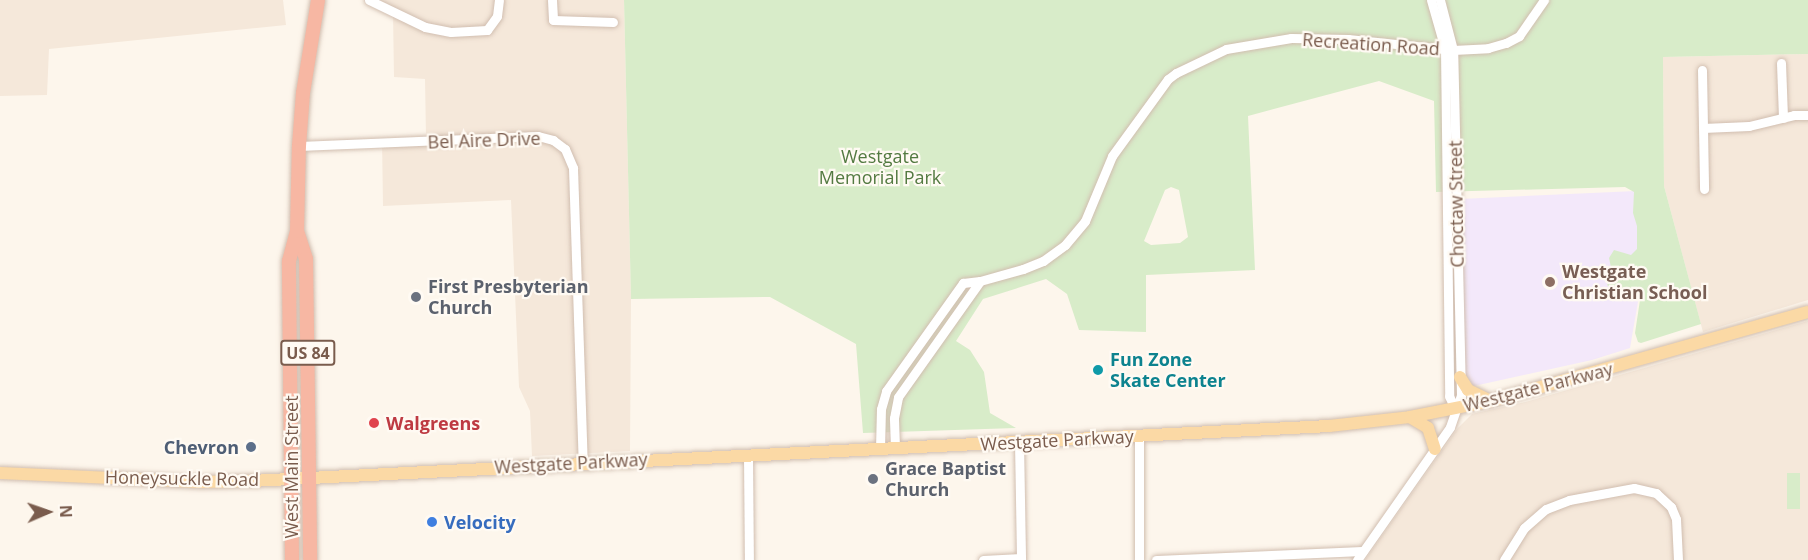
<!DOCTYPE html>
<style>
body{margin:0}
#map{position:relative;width:1808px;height:560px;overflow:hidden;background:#fdf6ec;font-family:"Open Sans",sans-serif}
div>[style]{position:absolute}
.residential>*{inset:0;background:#f5e8da}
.education>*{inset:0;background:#f3e8fa}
.green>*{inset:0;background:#d8ecc9;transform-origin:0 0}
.roads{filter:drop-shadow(0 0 2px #d1beb0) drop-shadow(0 0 2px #d1beb0)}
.minor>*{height:9px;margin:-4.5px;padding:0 4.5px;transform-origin:4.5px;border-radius:4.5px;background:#fff}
.major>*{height:12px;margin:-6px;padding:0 6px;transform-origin:6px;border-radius:6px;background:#fbd9a5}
.highway>*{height:14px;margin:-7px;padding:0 7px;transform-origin:7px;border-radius:7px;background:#f7b7a3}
.dots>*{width:16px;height:16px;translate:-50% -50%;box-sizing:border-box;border:3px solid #fffaf3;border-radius:50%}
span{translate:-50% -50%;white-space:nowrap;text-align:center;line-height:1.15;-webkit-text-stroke:4.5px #fffaf3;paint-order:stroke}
.shield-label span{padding:2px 4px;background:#fffaf3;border:2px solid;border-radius:4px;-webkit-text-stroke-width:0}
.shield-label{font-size:16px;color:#7a5c4d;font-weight:700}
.street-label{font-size:18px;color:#7a5c4d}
.park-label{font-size:18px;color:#537a41}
.education-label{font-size:18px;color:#785e54;font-weight:700}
.left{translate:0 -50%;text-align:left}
.worship-label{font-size:18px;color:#5b616d;font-weight:700}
.culture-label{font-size:18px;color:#0d838f;font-weight:700}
.health-label{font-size:18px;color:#be3a42;font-weight:700}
.service-label{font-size:18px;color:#4e5e75;font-weight:700}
.right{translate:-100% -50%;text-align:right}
.shop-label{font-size:18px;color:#366cbe;font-weight:700}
.north{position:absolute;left:18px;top:482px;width:60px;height:60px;-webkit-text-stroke:4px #fffaf3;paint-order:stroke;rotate:88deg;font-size:16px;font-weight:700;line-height:24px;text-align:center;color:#7a5c4d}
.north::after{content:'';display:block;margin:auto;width:21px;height:27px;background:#7a5c4d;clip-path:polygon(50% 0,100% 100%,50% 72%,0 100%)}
</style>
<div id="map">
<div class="residential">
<i style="clip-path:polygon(0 0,283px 0,286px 25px,49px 49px,47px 95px,0 96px)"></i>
<i style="clip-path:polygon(364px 0,624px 0,631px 299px,630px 451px,532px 456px,530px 411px,519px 387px,511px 200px,383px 206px,382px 139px,426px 137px,425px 79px,394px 77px,393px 13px)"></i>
<i style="clip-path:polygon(1808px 54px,1808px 300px,1703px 332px,1664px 186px,1663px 57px)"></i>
<i style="clip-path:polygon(1808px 321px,1808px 560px,1365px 560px,1458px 428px,1472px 414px,1529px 401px)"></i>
</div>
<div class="education">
<i style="clip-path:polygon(1636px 191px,1640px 290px,1630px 348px,1592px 360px,1474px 386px,1464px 375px,1460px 199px)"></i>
</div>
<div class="green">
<i style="clip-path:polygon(evenodd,624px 0,1808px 0,1808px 54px,1663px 57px,1664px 186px,1701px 324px,1641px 343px,1638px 342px,1635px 333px,1640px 300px,1623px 295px,1617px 286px,1612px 289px,1607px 285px,1613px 277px,1609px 258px,1614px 250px,1631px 255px,1637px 249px,1637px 226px,1633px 213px,1634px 192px,1625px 187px,1436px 192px,1434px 101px,1379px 81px,1248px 116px,1255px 270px,1146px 275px,1146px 332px,1079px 330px,1067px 294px,1046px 279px,983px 299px,956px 341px,970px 350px,984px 372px,990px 413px,1016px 428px,863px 433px,856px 344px,770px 297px,631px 299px,624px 0,1171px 187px,1179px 190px,1188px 237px,1180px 243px,1151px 245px,1144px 241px,1165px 190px,1171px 187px)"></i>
<i style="left:1787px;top:473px;width:13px;height:36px"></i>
</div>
<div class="roads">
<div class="minor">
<i style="left:369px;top:0;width:62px;rotate:25.7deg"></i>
<i style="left:425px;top:27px;width:26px;rotate:11deg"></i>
<i style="left:451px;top:32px;width:36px;rotate:-3deg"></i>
<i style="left:487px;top:30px;width:17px;rotate:-54deg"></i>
<i style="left:497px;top:16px;width:16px;rotate:-83deg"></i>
<i style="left:552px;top:0;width:20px;rotate:87deg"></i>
<i style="left:553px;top:20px;width:60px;rotate:1.9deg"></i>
<i style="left:1431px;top:0;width:51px;rotate:74.1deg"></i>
<i style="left:1445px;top:49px;width:347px;rotate:89.3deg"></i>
<i style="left:1449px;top:396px;width:14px;rotate:65deg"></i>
<i style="left:1781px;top:63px;width:55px;rotate:87.9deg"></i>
<i style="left:1702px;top:70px;width:119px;rotate:89deg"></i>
<i style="left:1703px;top:128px;width:46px;rotate:-2.5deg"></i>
<i style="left:1749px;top:126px;width:46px;rotate:-13.7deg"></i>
<i style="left:1794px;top:115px;width:14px"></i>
<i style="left:299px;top:146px;width:239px;rotate:-2.4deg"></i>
<i style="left:538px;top:136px;width:16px;rotate:15deg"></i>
<i style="left:553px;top:140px;width:15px;rotate:37deg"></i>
<i style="left:565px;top:149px;width:21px;rotate:67deg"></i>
<i style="left:573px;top:168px;width:295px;rotate:88.1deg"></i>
<i style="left:1139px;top:436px;width:124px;rotate:90deg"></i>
<i style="left:1019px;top:442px;width:118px;rotate:89deg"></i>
<i style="left:895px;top:448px;width:30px;rotate:-92deg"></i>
<i style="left:894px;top:418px;width:21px;rotate:-79deg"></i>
<i style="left:898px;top:397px;width:142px;rotate:-54.7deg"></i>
<i style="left:880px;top:449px;width:40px;rotate:-88.6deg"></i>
<i style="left:881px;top:409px;width:19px;rotate:-74deg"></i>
<i style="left:886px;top:391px;width:133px;rotate:-54.5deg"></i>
<i style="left:963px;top:283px;width:17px;rotate:-7deg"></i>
<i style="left:980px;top:281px;width:45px;rotate:-15.6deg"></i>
<i style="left:1023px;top:269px;width:22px;rotate:-22deg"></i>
<i style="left:1043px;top:261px;width:27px;rotate:-36deg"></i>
<i style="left:1065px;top:245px;width:31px;rotate:-50deg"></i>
<i style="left:1085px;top:221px;width:70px;rotate:-67.4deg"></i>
<i style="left:1112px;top:156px;width:95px;rotate:-54deg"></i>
<i style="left:1168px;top:79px;width:10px;rotate:-37deg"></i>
<i style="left:1176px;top:73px;width:55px;rotate:-25.6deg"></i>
<i style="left:1226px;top:49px;width:66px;rotate:-9.6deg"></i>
<i style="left:1291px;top:38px;width:57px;rotate:1deg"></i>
<i style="left:1348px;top:39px;width:106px;rotate:6deg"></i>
<i style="left:1453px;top:50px;width:35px;rotate:-3deg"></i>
<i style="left:1488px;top:48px;width:19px;rotate:-16deg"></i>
<i style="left:1506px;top:43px;width:15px;rotate:-28deg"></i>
<i style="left:1519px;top:36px;width:44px;rotate:-55.2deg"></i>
<i style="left:748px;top:455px;width:105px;rotate:89.5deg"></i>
<i style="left:983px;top:560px;width:38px;rotate:-3deg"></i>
<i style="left:1156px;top:560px;width:207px;rotate:-2.5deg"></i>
<i style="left:1357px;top:560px;width:162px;rotate:-55deg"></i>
<i style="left:1450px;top:427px;width:34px;rotate:-71deg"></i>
<i style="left:1461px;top:395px;width:345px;rotate:-91.3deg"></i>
<i style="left:1453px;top:50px;width:52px;rotate:-104.6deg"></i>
<i style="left:1504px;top:560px;width:38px;rotate:-58deg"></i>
<i style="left:1524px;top:528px;width:29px;rotate:-41deg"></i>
<i style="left:1546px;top:509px;width:25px;rotate:-21deg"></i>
<i style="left:1569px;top:500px;width:66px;rotate:-10.5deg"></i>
<i style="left:1634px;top:488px;width:23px;rotate:13deg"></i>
<i style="left:1656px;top:493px;width:21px;rotate:43deg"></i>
<i style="left:1671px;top:507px;width:13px;rotate:67deg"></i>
<i style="left:1676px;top:519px;width:41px;rotate:87.2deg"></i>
</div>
<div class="major">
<i style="left:1460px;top:377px;width:15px;rotate:58deg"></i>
<i style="left:1468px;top:390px;width:25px;rotate:26deg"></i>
<i style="left:1410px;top:417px;width:21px;rotate:31deg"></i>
<i style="left:1428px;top:428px;width:22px;rotate:72deg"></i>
<i style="left:0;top:473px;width:201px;rotate:2.6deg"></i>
<i style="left:201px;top:482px;width:50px;rotate:-1.1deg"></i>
<i style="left:251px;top:481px;width:1079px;rotate:-2.92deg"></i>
<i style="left:1329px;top:426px;width:81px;rotate:-6.3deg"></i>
<i style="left:1410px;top:417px;width:83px;rotate:-11.2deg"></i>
<i style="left:1491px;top:401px;width:329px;rotate:-15.7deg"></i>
</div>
<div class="highway">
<i style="left:297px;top:231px;width:29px;rotate:72deg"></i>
<i style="left:306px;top:259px;width:301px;rotate:89.2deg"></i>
<i style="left:292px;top:560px;width:299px;rotate:-90.6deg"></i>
<i style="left:289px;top:261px;width:31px;rotate:-75deg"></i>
<i style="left:297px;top:231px;width:85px;rotate:-88.7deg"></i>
<i style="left:299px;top:146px;width:53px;rotate:-85.7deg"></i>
<i style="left:303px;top:93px;width:94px;rotate:-80.8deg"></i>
</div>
</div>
<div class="dots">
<i style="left:1550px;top:282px;background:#8d6e63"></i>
<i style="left:416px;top:297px;background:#6b7280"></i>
<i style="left:1098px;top:370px;background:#0f9aa8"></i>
<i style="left:374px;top:423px;background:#e0444e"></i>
<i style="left:251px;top:447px;background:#5c6f8a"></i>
<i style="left:873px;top:479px;background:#6b7280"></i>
<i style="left:432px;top:522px;background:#3f7fe0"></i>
</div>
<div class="shield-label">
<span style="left:308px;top:353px">US 84</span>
</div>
<div class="street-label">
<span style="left:1371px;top:44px;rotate:4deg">Recreation Road</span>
<span style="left:484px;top:140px;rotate:-2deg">Bel Aire Drive</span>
<span style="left:1456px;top:204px;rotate:-91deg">Choctaw Street</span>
<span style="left:1538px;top:387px;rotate:-14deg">Westgate Parkway</span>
<span style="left:1057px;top:440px;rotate:-3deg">Westgate Parkway</span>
<span style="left:571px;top:463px;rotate:-3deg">Westgate Parkway</span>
<span style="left:291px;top:467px;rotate:-90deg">West Main Street</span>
<span style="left:182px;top:478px;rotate:1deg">Honeysuckle Road</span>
</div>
<div class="park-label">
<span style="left:880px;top:167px">Westgate<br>Memorial Park</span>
</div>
<div class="education-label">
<span class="left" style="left:1562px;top:282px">Westgate<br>Christian School</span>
</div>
<div class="worship-label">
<span class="left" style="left:428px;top:297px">First Presbyterian<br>Church</span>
<span class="left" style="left:885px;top:479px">Grace Baptist<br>Church</span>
</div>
<div class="culture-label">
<span class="left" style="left:1110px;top:370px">Fun Zone<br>Skate Center</span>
</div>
<div class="health-label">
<span class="left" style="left:386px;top:423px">Walgreens</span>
</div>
<div class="service-label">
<span class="right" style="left:239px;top:447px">Chevron</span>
</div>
<div class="shop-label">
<span class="left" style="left:444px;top:522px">Velocity</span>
</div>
<div class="north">N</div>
</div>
